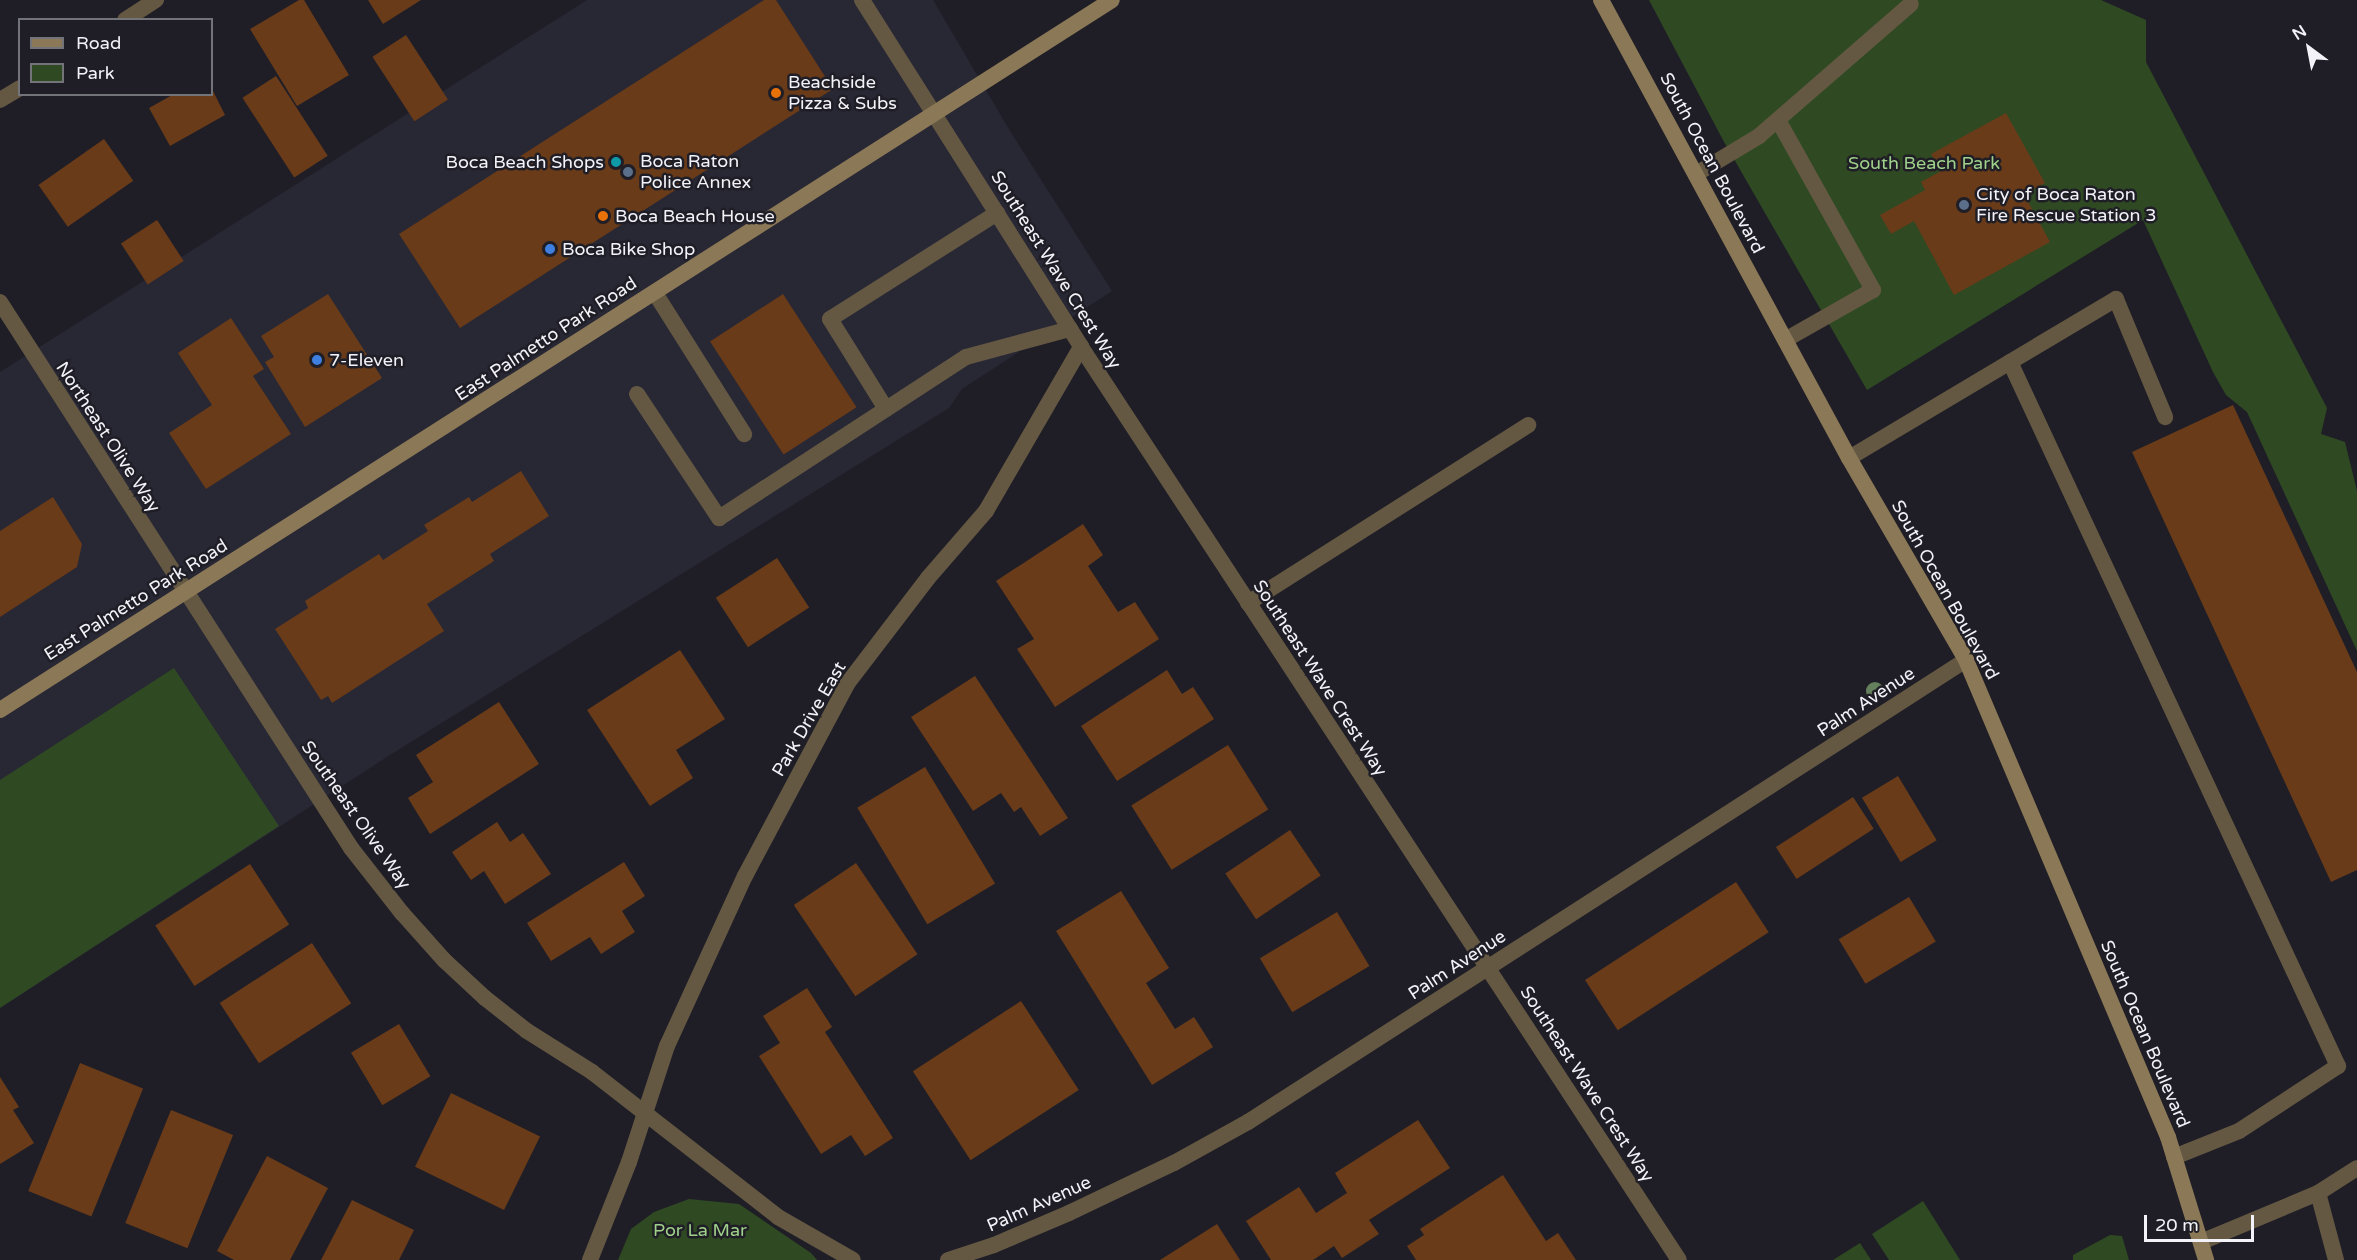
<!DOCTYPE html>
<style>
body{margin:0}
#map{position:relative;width:2357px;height:1260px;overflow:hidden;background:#1f1e26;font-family:"Varela Round",sans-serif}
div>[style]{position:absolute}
.built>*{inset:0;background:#282734}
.green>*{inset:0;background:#2f4a23}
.building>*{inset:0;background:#693b19;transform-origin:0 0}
.service>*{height:16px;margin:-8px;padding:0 8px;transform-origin:8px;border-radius:8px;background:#645843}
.minor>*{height:16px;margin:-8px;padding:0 8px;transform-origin:8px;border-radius:8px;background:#645843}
.secondary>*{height:16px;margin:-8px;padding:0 8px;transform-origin:8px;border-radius:8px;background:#8b7856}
.trees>*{width:18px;height:18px;margin:-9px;border-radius:50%;background:#65805d}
.dots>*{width:16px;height:16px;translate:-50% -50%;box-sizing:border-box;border:3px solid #1f1e26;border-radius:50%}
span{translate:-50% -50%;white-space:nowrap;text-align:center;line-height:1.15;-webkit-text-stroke:5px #1f1e26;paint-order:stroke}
.poi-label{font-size:18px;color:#f2f2f8}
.left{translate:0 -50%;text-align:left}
.right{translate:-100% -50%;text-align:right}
.street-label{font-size:18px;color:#f2f2f8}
.park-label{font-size:18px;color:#9fd18a}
.legend{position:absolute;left:18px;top:18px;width:195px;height:78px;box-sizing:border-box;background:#1f1e26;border:2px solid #73737a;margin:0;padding:8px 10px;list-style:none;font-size:18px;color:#f2f2f8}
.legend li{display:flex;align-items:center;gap:12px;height:30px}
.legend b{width:30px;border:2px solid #73737a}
.north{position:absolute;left:2279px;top:18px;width:60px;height:60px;-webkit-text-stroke:4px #1f1e26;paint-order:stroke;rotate:328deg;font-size:16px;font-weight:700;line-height:24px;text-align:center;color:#f2f2f8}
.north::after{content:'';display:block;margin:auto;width:21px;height:27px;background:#f2f2f8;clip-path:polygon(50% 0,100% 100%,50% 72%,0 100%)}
.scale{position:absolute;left:2144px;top:1215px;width:110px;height:27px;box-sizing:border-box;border:3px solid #f2f2f8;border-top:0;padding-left:8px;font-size:18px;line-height:21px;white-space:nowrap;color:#f2f2f8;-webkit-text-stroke:4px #1f1e26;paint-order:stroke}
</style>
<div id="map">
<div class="built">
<i style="clip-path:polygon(587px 0,933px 0,1010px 131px,1112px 291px,962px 389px,949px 408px,390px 755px,0 1008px,0 372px)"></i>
</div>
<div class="green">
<i style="clip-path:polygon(1649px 0,2101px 0,2146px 20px,2146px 62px,2327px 408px,2321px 434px,2345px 442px,2357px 491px,2357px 651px,2247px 412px,2226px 395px,2213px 372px,2143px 220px,1867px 390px,1723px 140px)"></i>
<i style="clip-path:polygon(174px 668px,279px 826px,0 1008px,0 780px)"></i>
<i style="clip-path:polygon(689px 1199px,739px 1204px,811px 1253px,817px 1260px,618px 1260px,631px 1229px,654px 1212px)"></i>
<i style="clip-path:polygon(1923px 1201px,1960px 1260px,1889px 1260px,1872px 1234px)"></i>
<i style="clip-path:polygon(2110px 1235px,2122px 1236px,2129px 1260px,2073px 1260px,2073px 1255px)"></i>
<i style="clip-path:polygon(1860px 1243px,1871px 1260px,1833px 1260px)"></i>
</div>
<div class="building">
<i style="clip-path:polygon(299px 0,304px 0,349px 75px,297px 106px,250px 29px)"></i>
<i style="clip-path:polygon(368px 0,421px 0,383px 24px)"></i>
<i style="clip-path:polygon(764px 0,776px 0,833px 89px,460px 328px,399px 234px)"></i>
<i style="left:406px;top:35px;width:77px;height:40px;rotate:57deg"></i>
<i style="left:276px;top:76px;width:95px;height:40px;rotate:57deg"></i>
<i style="clip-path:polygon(212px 89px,225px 115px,170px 146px,149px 108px,174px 94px,212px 94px)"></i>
<i style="clip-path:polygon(2006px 113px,2045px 183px,2024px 194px,2050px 242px,1954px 295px,1914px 221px,1891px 234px,1880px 215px,1925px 190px,1921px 182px,1941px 171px,1931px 154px)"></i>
<i style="left:104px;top:139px;width:51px;height:80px;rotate:55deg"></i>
<i style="left:157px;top:220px;width:49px;height:43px;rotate:57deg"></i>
<i style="clip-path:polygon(328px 294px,382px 378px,305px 427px,265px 362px,274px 357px,261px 336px)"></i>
<i style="left:783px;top:294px;width:135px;height:87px;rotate:57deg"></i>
<i style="clip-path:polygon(231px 318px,264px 369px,253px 376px,291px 434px,206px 489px,169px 433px,212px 405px,178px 353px)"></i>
<i style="clip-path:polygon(2233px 405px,2357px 672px,2357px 870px,2331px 882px,2132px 452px)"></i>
<i style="clip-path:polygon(521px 471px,549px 516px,490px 554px,494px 561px,427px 604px,444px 631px,332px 703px,328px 696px,321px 700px,275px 629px,308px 608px,305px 601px,379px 554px,383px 560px,428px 531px,424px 525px,469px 497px,472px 502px)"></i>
<i style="clip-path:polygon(53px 497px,82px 544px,77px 567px,0 617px,0 531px)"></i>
<i style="clip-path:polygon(1083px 524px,1103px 555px,1088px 566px,1118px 612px,1135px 602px,1159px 639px,1055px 707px,1017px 649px,1034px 639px,996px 581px)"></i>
<i style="left:777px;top:558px;width:59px;height:73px;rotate:57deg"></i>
<i style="clip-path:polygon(680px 650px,725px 719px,676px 750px,693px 778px,650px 806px,587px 710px)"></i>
<i style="clip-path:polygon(1167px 670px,1182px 694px,1193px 687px,1214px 719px,1117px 781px,1081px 726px)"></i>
<i style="clip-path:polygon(975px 676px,1068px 818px,1040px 836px,1021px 807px,1014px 812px,1001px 793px,973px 811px,911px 717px)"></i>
<i style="clip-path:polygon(499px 702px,539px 764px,430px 834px,408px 798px,433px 782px,416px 755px)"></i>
<i style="left:1228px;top:745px;width:76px;height:114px;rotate:58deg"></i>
<i style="left:925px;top:767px;width:136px;height:79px;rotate:59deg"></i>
<i style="left:1898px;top:776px;width:75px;height:42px;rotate:59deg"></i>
<i style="left:1853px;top:797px;width:38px;height:92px;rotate:57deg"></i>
<i style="clip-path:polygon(497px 822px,510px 842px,523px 833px,551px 874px,505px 904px,484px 871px,471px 880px,452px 852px)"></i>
<i style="left:1290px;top:830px;width:55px;height:78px;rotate:56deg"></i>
<i style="clip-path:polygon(624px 862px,645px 896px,622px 911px,635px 932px,601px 954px,590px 937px,551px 961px,527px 923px)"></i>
<i style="left:856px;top:863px;width:110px;height:75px;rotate:56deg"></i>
<i style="left:250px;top:864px;width:72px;height:113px;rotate:57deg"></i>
<i style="left:1736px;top:882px;width:60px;height:180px;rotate:57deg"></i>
<i style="clip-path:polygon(1121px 891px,1169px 968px,1146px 983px,1175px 1029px,1194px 1017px,1213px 1047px,1152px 1085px,1056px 931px)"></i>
<i style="left:1909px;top:897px;width:52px;height:82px;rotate:59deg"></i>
<i style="left:1337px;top:912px;width:63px;height:90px;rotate:59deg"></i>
<i style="left:312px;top:943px;width:72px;height:110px;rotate:57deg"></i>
<i style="clip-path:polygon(807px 988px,832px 1027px,825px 1032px,893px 1138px,865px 1156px,851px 1135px,821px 1154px,759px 1056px,780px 1043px,763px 1016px)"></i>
<i style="left:1021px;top:1001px;width:106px;height:129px;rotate:57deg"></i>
<i style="left:399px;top:1024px;width:61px;height:56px;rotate:59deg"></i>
<i style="left:80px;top:1063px;width:68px;height:138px;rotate:22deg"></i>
<i style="clip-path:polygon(0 1077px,19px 1107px,13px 1110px,34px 1143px,0 1164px)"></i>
<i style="left:451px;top:1093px;width:99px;height:82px;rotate:26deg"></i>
<i style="left:171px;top:1110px;width:67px;height:122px;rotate:22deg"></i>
<i style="clip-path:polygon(1418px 1120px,1450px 1168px,1369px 1220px,1379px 1234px,1342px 1258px,1334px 1246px,1313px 1260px,1271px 1260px,1246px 1221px,1299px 1187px,1316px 1213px,1347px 1193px,1335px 1173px)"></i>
<i style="clip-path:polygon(267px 1156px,328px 1188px,290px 1260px,234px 1260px,217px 1251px)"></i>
<i style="clip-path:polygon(1503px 1175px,1546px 1241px,1558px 1233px,1576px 1260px,1416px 1260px,1407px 1246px,1424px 1235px,1420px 1229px)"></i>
<i style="clip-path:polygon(352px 1200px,414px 1230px,399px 1260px,321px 1260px)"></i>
<i style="clip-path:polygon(1217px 1224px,1240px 1260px,1160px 1260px)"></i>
</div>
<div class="service">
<i style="left:1778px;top:120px;width:195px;rotate:60.8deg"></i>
<i style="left:1873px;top:290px;width:101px;rotate:150.4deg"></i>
<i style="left:1696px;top:174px;width:74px;rotate:-31.1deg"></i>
<i style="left:1759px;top:136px;width:201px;rotate:-41deg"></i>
<i style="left:655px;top:293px;width:167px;rotate:57.7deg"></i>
<i style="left:2010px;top:362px;width:777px;rotate:65.02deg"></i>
<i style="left:2338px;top:1066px;width:118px;rotate:146.7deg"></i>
<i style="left:2239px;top:1131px;width:70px;rotate:158.2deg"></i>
<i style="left:637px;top:394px;width:149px;rotate:56.5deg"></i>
<i style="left:719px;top:518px;width:295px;rotate:-33.1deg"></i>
<i style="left:966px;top:357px;width:108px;rotate:-15.1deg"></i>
<i style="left:886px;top:409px;width:106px;rotate:-121.9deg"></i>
<i style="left:830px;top:319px;width:198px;rotate:-32.4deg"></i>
<i style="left:1849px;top:458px;width:311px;rotate:-30.8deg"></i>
<i style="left:2116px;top:299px;width:128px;rotate:67.4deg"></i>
<i style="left:1248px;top:603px;width:332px;rotate:-32.4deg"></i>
<i style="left:2201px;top:1242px;width:127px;rotate:-22.7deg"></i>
<i style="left:2336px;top:1260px;width:69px;rotate:-105deg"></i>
<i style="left:2318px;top:1193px;width:46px;rotate:-32.7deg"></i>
</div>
<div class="minor">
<i style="left:862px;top:0;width:410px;rotate:57.7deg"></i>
<i style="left:1081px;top:347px;width:1091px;rotate:56.78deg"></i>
<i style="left:125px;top:20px;width:37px;rotate:-33deg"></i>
<i style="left:0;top:100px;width:23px;rotate:-31deg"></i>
<i style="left:0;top:302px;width:649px;rotate:57.26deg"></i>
<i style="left:351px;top:848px;width:83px;rotate:51.9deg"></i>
<i style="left:402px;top:913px;width:63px;rotate:48.2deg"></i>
<i style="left:444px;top:960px;width:56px;rotate:42.8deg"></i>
<i style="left:485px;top:998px;width:53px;rotate:38.2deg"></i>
<i style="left:527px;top:1031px;width:77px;rotate:32.2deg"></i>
<i style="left:592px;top:1072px;width:236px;rotate:37.9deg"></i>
<i style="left:778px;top:1217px;width:86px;rotate:29.8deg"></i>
<i style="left:590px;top:1260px;width:105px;rotate:-68.3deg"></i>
<i style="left:629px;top:1162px;width:122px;rotate:-71.9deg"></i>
<i style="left:667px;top:1046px;width:187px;rotate:-65.4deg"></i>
<i style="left:745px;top:876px;width:217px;rotate:-62deg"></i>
<i style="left:847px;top:684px;width:133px;rotate:-52.6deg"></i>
<i style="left:928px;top:578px;width:89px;rotate:-49.1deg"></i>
<i style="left:986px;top:511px;width:190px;rotate:-59.9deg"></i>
<i style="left:948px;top:1260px;width:48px;rotate:-18.1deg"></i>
<i style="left:994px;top:1245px;width:82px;rotate:-23.1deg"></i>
<i style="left:1069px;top:1213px;width:116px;rotate:-25.5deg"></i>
<i style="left:1174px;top:1163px;width:85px;rotate:-29deg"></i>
<i style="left:1248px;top:1122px;width:854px;rotate:-32.76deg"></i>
</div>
<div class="secondary">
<i style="left:1601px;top:0;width:521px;rotate:61.57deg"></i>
<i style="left:1849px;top:458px;width:233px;rotate:59.9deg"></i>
<i style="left:1966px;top:660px;width:518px;rotate:67.05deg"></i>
<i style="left:2168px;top:1137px;width:129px;rotate:72.8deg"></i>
<i style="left:0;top:710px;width:1319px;rotate:-32.56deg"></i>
</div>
<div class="trees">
<i style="left:1875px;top:691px"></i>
</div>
<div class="dots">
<i style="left:776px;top:93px;background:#e8710a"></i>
<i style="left:616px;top:162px;background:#0f9aa8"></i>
<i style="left:628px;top:172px;background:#5c6f8a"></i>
<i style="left:1964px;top:205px;background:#5c6f8a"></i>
<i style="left:603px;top:216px;background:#e8710a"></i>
<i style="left:550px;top:249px;background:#3f7fe0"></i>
<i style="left:317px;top:360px;background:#3f7fe0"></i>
</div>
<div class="poi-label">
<span class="left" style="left:788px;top:93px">Beachside<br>Pizza &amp; Subs</span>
<span class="right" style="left:604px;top:162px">Boca Beach Shops</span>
<span class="left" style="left:640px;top:172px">Boca Raton<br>Police Annex</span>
<span class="left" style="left:1976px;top:205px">City of Boca Raton<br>Fire Rescue Station 3</span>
<span class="left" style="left:615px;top:216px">Boca Beach House</span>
<span class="left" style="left:562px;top:249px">Boca Bike Shop</span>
<span class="left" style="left:329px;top:360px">7-Eleven</span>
</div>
<div class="street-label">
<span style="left:1712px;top:163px;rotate:62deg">South Ocean Boulevard</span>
<span style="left:1056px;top:270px;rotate:58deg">Southeast Wave Crest Way</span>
<span style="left:546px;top:339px;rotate:-33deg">East Palmetto Park Road</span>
<span style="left:108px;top:437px;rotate:57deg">Northeast Olive Way</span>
<span style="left:1945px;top:590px;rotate:61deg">South Ocean Boulevard</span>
<span style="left:136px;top:600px;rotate:-32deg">East Palmetto Park Road</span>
<span style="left:1320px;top:678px;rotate:57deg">Southeast Wave Crest Way</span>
<span style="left:1866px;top:702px;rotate:-33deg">Palm Avenue</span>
<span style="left:809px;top:719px;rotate:-60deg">Park Drive East</span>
<span style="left:356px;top:815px;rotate:55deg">Southeast Olive Way</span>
<span style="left:1457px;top:965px;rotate:-33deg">Palm Avenue</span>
<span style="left:2145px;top:1034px;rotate:67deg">South Ocean Boulevard</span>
<span style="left:1587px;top:1084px;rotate:57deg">Southeast Wave Crest Way</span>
<span style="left:1039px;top:1204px;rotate:-24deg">Palm Avenue</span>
</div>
<div class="park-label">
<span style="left:1924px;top:163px">South Beach Park</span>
<span style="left:700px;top:1230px">Por La Mar</span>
</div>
<ul class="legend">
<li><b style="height:8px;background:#8b7856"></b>Road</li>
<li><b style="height:16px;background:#2f4a23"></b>Park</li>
</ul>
<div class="north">N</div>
<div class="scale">20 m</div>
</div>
